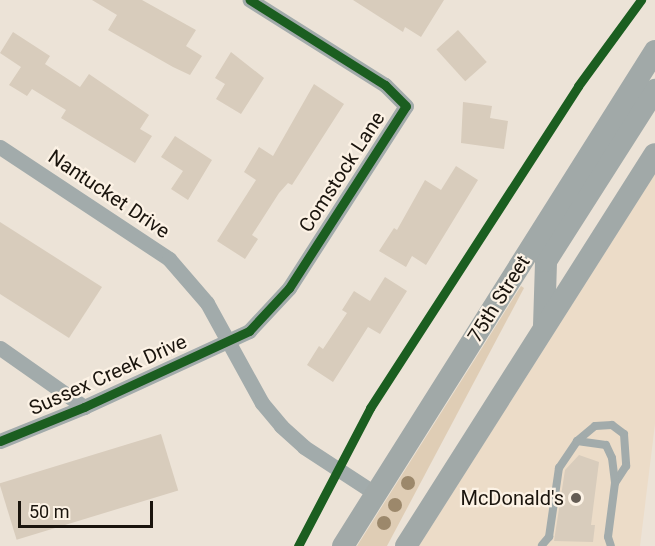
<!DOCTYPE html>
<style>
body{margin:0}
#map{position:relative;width:655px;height:546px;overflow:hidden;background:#ece3d7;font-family:Roboto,sans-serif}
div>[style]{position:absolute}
.built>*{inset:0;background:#ecdcc8}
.green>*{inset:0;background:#dfcdb5}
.building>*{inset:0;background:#d8ccbc;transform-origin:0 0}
.lane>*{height:8px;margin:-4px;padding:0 4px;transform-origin:4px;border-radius:4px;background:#a2abab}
.street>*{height:15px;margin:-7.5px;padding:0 7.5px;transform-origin:7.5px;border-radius:7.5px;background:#a2abab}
.secondary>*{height:22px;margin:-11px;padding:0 11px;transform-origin:11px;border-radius:11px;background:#a1a9a8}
.cycleway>*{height:9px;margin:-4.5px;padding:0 4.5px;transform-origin:4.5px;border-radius:4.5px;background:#1b5e20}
.trees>*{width:14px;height:14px;margin:-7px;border-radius:50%;background:#9c886b}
.dots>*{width:16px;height:16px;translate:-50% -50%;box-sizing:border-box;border:3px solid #fcf2e5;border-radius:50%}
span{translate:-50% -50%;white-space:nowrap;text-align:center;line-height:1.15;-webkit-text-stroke:4.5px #fcf2e5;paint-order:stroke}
.street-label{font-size:20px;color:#1a140d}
.poi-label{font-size:20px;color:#1a140d}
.right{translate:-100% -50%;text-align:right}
.scale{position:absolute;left:18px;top:501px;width:135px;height:27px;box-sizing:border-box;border:3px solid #1a140d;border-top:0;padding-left:8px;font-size:18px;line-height:21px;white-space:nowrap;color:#1a140d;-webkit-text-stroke:4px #fcf2e5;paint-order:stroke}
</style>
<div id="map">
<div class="built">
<i style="clip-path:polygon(655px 174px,655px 424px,640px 546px,419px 546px)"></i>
</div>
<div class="green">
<i style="clip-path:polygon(521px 286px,524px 288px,387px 546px,357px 546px)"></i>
</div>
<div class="building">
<i style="clip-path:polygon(92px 0,142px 0,196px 30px,186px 46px,202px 56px,190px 75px,173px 67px,108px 30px,117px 15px)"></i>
<i style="clip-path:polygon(353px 0,444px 0,421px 37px,405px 27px,403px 32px)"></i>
<i style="left:458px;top:30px;width:43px;height:29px;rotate:48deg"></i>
<i style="clip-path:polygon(13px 32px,50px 56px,45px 64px,80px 87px,89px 74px,149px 115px,140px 129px,152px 136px,135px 163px,61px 118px,66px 110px,32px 89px,27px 96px,9px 85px,21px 67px,0 53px)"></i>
<i style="clip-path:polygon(231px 52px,264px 78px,241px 114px,216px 99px,225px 84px,215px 78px)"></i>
<i style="clip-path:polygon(314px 84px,344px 104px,292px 185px,288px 183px,279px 193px,252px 235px,258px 239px,245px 259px,217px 241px,256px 180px,244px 172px,259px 147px,273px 156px)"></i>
<i style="clip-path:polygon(463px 102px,492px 106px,490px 118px,508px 121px,504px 149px,461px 143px)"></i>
<i style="clip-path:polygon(175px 136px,212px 160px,188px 200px,171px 189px,183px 171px,161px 157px)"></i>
<i style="clip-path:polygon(456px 166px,478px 180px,426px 265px,412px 256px,406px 267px,379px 251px,394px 228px,397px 230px,425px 180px,441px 190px)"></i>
<i style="clip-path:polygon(0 222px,102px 287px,69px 338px,0 294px)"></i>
<i style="clip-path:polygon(385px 277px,407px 291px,380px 334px,368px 327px,333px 382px,307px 365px,319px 346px,323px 349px,347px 313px,342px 310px,354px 291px,370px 301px)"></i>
<i style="left:161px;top:434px;width:59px;height:169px;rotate:73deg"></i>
<i style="clip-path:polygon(579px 455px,599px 462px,591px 525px,595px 525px,593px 542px,554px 541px,565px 470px)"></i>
</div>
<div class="lane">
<i style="left:577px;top:441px;width:23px;rotate:-40deg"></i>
<i style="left:595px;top:426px;width:17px;rotate:-3deg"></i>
<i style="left:612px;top:425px;width:15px;rotate:37deg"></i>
<i style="left:624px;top:434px;width:32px;rotate:86deg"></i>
<i style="left:626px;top:466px;width:20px;rotate:123deg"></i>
<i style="left:542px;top:545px;width:11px;rotate:-49deg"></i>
<i style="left:549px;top:537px;width:70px;rotate:-81.8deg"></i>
<i style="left:559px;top:468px;width:32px;rotate:-56deg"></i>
<i style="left:577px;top:441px;width:29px;rotate:8deg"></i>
<i style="left:606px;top:445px;width:14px;rotate:65deg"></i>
<i style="left:612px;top:458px;width:25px;rotate:83deg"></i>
<i style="left:615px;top:483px;width:54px;rotate:97.4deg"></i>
<i style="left:608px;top:537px;width:9px;rotate:72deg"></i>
</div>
<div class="street">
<i style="left:0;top:147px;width:203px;rotate:33.5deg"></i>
<i style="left:169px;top:259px;width:58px;rotate:49.2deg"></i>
<i style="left:207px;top:303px;width:114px;rotate:61.2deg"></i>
<i style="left:262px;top:403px;width:30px;rotate:50deg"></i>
<i style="left:281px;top:426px;width:31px;rotate:42deg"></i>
<i style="left:304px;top:447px;width:86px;rotate:33.1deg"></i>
<i style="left:0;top:348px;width:103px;rotate:35.1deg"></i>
<i style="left:0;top:441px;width:91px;rotate:-22deg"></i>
<i style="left:84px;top:407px;width:182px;rotate:-24.7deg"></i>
<i style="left:249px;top:331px;width:59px;rotate:-47.1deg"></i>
<i style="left:289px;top:288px;width:216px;rotate:-57.3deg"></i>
<i style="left:406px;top:106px;width:30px;rotate:-135deg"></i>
<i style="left:385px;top:85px;width:160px;rotate:-147.8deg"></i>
</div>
<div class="secondary">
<i style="left:544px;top:326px;width:65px;rotate:-88.2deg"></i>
<i style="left:546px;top:261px;width:203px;rotate:-57.5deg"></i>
<i style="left:343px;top:546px;width:585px;rotate:-57.78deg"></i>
<i style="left:406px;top:546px;width:464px;rotate:-57.6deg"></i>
</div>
<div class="cycleway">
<i style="left:0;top:441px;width:91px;rotate:-22deg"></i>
<i style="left:84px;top:407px;width:182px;rotate:-24.7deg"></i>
<i style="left:249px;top:331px;width:59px;rotate:-47.1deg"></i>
<i style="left:289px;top:288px;width:216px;rotate:-57.3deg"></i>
<i style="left:406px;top:106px;width:30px;rotate:-135deg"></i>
<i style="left:385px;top:85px;width:160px;rotate:-147.8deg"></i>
<i style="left:298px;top:546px;width:156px;rotate:-62.4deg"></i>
<i style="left:370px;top:408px;width:383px;rotate:-57.1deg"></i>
<i style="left:578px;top:86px;width:107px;rotate:-53.8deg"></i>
</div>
<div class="trees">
<i style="left:408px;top:483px"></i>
<i style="left:395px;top:505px"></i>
<i style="left:384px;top:523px"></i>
</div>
<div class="dots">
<i style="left:576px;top:498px;background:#645c54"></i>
</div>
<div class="street-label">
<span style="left:342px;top:172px;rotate:-57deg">Comstock Lane</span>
<span style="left:109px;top:194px;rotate:34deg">Nantucket Drive</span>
<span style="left:499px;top:299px;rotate:-58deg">75th Street</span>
<span style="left:108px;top:375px;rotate:-24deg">Sussex Creek Drive</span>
</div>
<div class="poi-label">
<span class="right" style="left:564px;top:498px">McDonald's</span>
</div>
<div class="scale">50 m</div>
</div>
